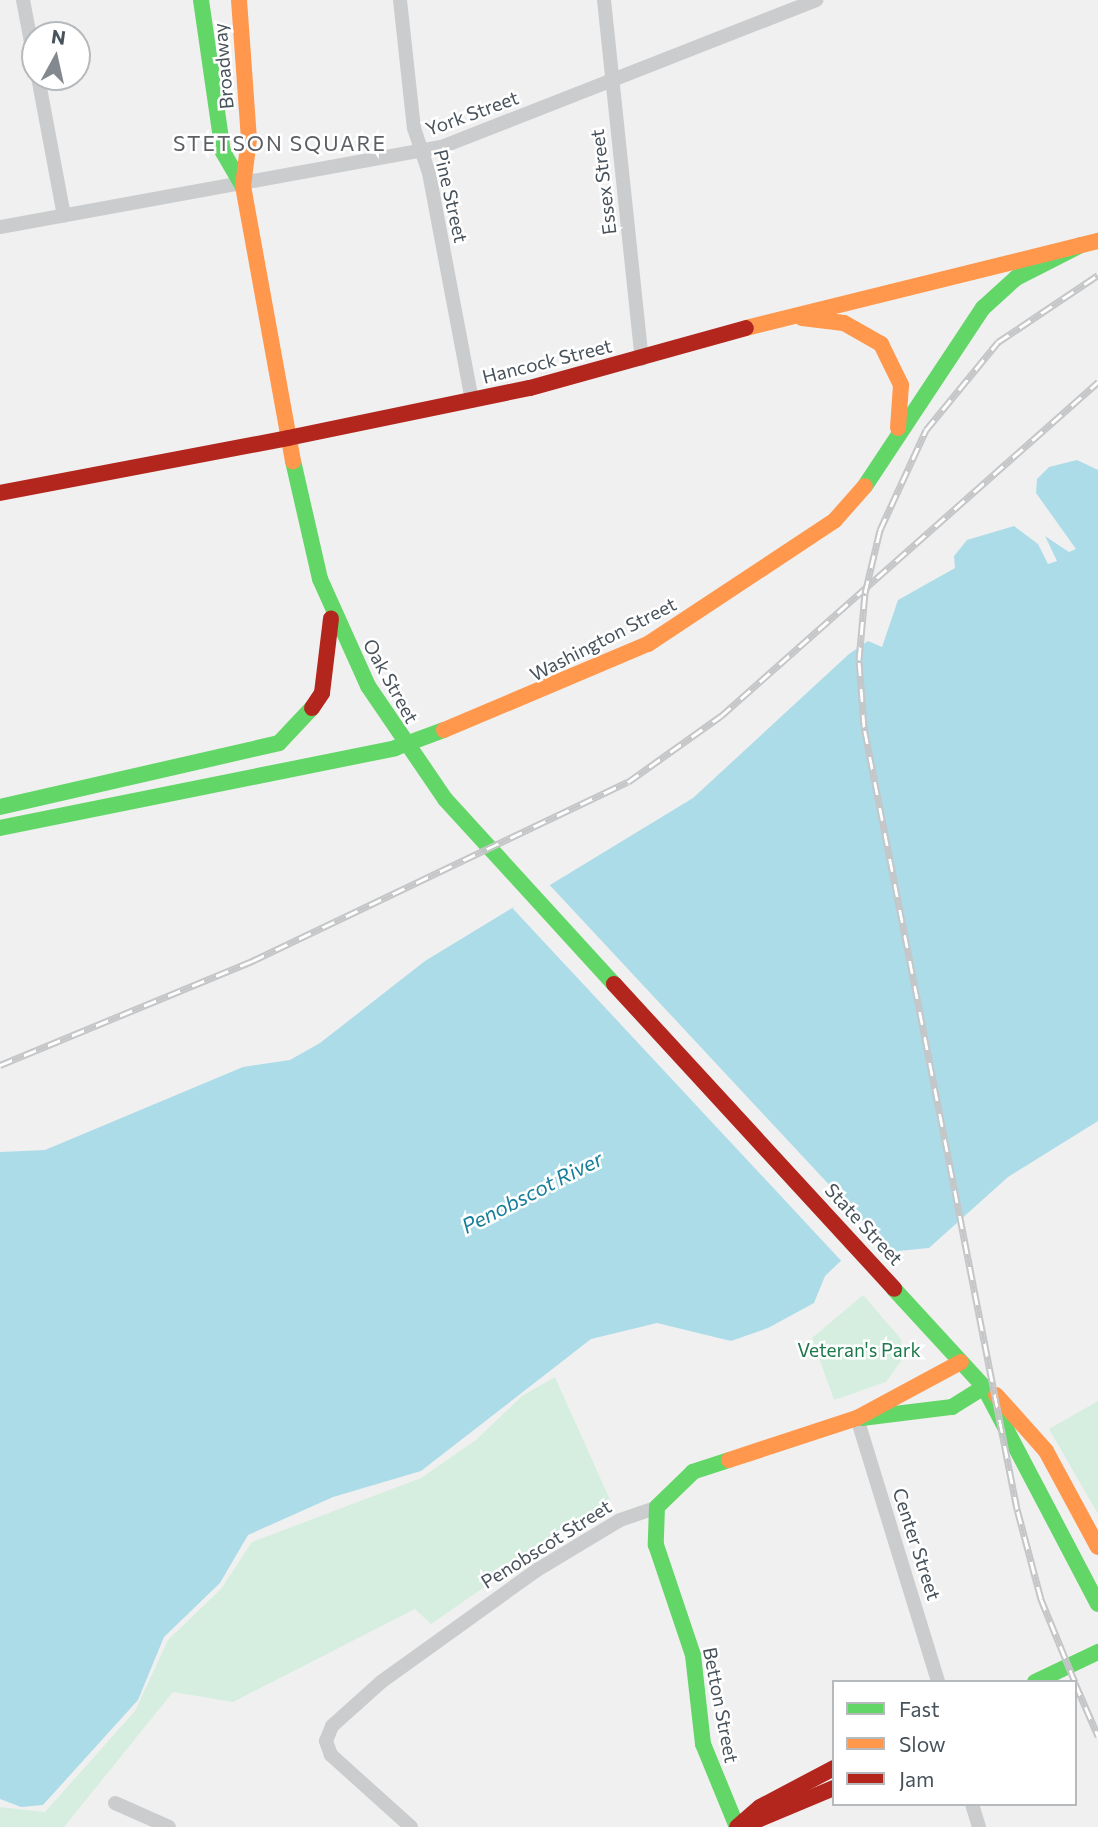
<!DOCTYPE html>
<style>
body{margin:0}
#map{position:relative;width:1098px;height:1827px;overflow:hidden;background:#f0f0f0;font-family:Commissioner,sans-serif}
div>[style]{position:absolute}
.green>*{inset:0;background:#d6eedf}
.water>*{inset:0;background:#addce9}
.pier>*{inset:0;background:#f0f0f0;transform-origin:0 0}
.street>*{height:14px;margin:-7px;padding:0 7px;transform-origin:7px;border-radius:7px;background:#caccce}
.fast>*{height:16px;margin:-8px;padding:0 8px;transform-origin:8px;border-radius:8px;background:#63d668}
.slow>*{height:16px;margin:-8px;padding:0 8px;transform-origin:8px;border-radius:8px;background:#ff974d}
.jam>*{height:16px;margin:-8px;padding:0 8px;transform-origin:8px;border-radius:8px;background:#b3261e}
.rail>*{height:7px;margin-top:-3.5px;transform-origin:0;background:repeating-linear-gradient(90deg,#fff 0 13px,#c5c6c8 0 26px);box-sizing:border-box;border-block:2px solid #c5c6c8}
span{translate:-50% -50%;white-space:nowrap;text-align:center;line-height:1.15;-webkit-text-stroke:5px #fff;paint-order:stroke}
.street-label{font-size:19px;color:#48525b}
.park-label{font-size:19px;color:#1d784b}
.neighbourhood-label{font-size:21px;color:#5c5f63;letter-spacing:2px}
.water-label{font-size:21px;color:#167e9a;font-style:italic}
.legend{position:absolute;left:832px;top:1680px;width:245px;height:126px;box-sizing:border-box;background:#fff;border:2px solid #b6babd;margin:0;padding:9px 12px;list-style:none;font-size:21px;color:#48525b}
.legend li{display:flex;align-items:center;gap:14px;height:35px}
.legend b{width:35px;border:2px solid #b6babd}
.north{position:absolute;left:21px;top:21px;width:70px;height:70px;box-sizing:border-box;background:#fff;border:2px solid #b6babd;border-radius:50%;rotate:8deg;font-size:19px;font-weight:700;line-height:28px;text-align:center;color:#48525b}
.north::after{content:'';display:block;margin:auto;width:24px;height:32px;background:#83898f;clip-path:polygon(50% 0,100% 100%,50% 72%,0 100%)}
</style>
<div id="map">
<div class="green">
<i style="clip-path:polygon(863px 1295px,901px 1339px,903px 1358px,886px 1382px,834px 1400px,812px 1338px)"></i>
<i style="clip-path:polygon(555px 1377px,610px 1500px,431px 1624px,415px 1609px,233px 1702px,173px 1692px,64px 1827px,0 1827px,0 1807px,45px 1812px,135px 1711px,168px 1640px,221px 1589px,252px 1542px,421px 1478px,476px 1440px,522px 1396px)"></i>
<i style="clip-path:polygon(1098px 1401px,1098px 1514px,1049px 1429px)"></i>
</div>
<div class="water">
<i style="clip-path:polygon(1077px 460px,1098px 470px,1098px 1121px,1008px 1177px,929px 1248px,846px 1256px,825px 1276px,814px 1303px,768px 1328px,731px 1341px,657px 1323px,591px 1339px,421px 1471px,333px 1497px,248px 1535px,220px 1583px,164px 1637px,138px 1700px,43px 1805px,21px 1807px,0 1799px,0 1152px,45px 1150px,243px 1067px,290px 1060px,320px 1043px,425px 961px,693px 798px,849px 654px,868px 641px,882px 647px,898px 600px,955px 568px,954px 556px,967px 540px,1014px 526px,1038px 544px,1048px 564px,1057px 561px,1045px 536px,1069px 552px,1076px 549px,1036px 493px,1037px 479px,1049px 467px)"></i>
</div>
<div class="pier">
<i style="left:544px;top:879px;width:511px;height:43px;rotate:47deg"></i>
</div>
<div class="street">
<i style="left:23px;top:0;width:64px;rotate:79.2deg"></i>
<i style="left:400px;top:0;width:129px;rotate:83.8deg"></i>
<i style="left:414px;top:128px;width:47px;rotate:71.6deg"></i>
<i style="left:429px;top:173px;width:232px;rotate:79.3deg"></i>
<i style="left:604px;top:0;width:361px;rotate:84deg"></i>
<i style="left:38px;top:77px;width:141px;rotate:79.4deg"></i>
<i style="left:0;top:227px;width:451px;rotate:-10.3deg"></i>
<i style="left:444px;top:146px;width:400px;rotate:-21.4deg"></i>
<i style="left:857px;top:1418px;width:276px;rotate:72.9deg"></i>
<i style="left:115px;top:1803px;width:59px;rotate:24deg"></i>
<i style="left:972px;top:1804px;width:24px;rotate:73deg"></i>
<i style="left:411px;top:1827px;width:108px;rotate:-138deg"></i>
<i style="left:331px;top:1755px;width:15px;rotate:-110deg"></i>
<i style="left:326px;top:1741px;width:16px;rotate:-68deg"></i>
<i style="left:332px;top:1726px;width:66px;rotate:-41.9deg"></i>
<i style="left:381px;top:1682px;width:192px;rotate:-35.7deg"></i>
<i style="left:537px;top:1570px;width:97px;rotate:-31.1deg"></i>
<i style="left:620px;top:1520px;width:39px;rotate:-19deg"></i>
</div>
<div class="fast">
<i style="left:201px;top:0;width:154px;rotate:81.8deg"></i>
<i style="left:223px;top:152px;width:39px;rotate:60deg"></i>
<i style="left:293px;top:461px;width:121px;rotate:77.1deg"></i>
<i style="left:320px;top:579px;width:117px;rotate:65.8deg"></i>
<i style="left:368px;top:686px;width:137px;rotate:55.7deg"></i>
<i style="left:445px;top:799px;width:251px;rotate:47.6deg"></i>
<i style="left:865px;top:486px;width:214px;rotate:-56.5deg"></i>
<i style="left:983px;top:308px;width:45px;rotate:-42.3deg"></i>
<i style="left:1016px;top:278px;width:73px;rotate:-26.9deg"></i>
<i style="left:0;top:807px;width:286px;rotate:-12.9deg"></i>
<i style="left:279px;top:743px;width:48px;rotate:-46.7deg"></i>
<i style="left:0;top:828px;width:403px;rotate:-11.4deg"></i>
<i style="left:395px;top:748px;width:52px;rotate:-20.2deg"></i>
<i style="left:894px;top:1289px;width:133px;rotate:47.4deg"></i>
<i style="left:984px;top:1387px;width:245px;rotate:62.3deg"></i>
<i style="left:862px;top:1418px;width:91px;rotate:-7deg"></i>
<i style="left:952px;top:1407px;width:38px;rotate:-32deg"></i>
<i style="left:729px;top:1460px;width:38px;rotate:162deg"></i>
<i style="left:693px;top:1472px;width:50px;rotate:135.8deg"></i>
<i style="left:657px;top:1507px;width:38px;rotate:92deg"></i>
<i style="left:656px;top:1545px;width:116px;rotate:71.4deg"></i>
<i style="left:693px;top:1655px;width:90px;rotate:83.6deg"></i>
<i style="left:703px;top:1744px;width:90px;rotate:67.7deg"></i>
<i style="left:1035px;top:1682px;width:70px;rotate:-25.5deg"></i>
</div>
<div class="slow">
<i style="left:239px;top:0;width:139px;rotate:85.9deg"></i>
<i style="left:249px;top:139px;width:47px;rotate:97.3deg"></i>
<i style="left:243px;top:186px;width:280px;rotate:79.7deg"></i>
<i style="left:802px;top:318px;width:42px;rotate:6.8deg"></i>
<i style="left:844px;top:323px;width:43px;rotate:29.6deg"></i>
<i style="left:881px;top:344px;width:46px;rotate:64deg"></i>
<i style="left:901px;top:385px;width:43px;rotate:94deg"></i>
<i style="left:746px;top:328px;width:363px;rotate:-13.9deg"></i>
<i style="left:444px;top:730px;width:221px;rotate:-22.9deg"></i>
<i style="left:648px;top:644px;width:224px;rotate:-33.5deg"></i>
<i style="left:835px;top:520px;width:45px;rotate:-48.6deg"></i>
<i style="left:996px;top:1395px;width:75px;rotate:48.2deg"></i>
<i style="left:1046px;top:1451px;width:109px;rotate:61.6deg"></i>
<i style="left:729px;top:1460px;width:135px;rotate:-18.2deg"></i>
<i style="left:857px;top:1418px;width:118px;rotate:-28.3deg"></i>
</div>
<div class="jam">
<i style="left:288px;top:438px;width:247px;rotate:-11.7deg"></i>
<i style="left:530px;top:388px;width:224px;rotate:-15.5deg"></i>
<i style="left:0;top:493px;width:293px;rotate:-10.8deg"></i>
<i style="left:312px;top:708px;width:18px;rotate:-56deg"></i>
<i style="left:322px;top:693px;width:75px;rotate:-83.1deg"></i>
<i style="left:614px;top:984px;width:414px;rotate:47.4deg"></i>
<i style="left:737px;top:1827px;width:30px;rotate:-41deg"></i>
<i style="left:760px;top:1807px;width:84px;rotate:-27.8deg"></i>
<i style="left:741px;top:1827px;width:101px;rotate:-22.8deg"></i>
</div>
<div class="rail">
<i style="left:0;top:1065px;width:273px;rotate:-22.4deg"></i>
<i style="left:252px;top:961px;width:416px;rotate:-25.5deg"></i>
<i style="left:628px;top:782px;width:114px;rotate:-35.4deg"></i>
<i style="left:721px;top:716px;width:504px;rotate:-41.54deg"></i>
<i style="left:1075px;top:1682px;width:90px;rotate:-112.3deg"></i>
<i style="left:1041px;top:1599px;width:93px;rotate:-104.9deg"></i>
<i style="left:1017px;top:1509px;width:797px;rotate:-101.07deg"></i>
<i style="left:864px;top:727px;width:67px;rotate:-94.3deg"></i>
<i style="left:859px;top:660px;width:67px;rotate:-84.9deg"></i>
<i style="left:865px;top:593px;width:65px;rotate:-76.6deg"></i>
<i style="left:880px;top:530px;width:110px;rotate:-65.3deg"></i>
<i style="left:926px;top:430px;width:114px;rotate:-50.7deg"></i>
<i style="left:998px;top:342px;width:120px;rotate:-33.8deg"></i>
<i style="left:1075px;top:1683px;width:58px;rotate:66.5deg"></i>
</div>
<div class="street-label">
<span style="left:223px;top:66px;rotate:-95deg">Broadway</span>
<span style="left:472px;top:113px;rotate:-20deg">York Street</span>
<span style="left:603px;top:182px;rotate:-97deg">Essex Street</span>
<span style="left:451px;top:196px;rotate:77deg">Pine Street</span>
<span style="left:547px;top:361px;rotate:-14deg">Hancock Street</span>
<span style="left:603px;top:639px;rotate:-27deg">Washington Street</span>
<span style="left:391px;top:681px;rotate:61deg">Oak Street</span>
<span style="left:864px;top:1224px;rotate:47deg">State Street</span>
<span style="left:546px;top:1544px;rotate:-32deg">Penobscot Street</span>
<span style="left:917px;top:1544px;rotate:72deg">Center Street</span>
<span style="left:721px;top:1705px;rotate:79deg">Betton Street</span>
</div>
<div class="park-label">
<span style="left:859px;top:1350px">Veteran's Park</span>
</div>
<div class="neighbourhood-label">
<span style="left:280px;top:143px">STETSON SQUARE</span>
</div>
<div class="water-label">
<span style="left:532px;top:1192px;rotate:-27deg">Penobscot River</span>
</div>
<ul class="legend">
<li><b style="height:9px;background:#63d668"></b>Fast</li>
<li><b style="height:9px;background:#ff974d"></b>Slow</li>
<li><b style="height:9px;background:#b3261e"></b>Jam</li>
</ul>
<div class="north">N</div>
</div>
